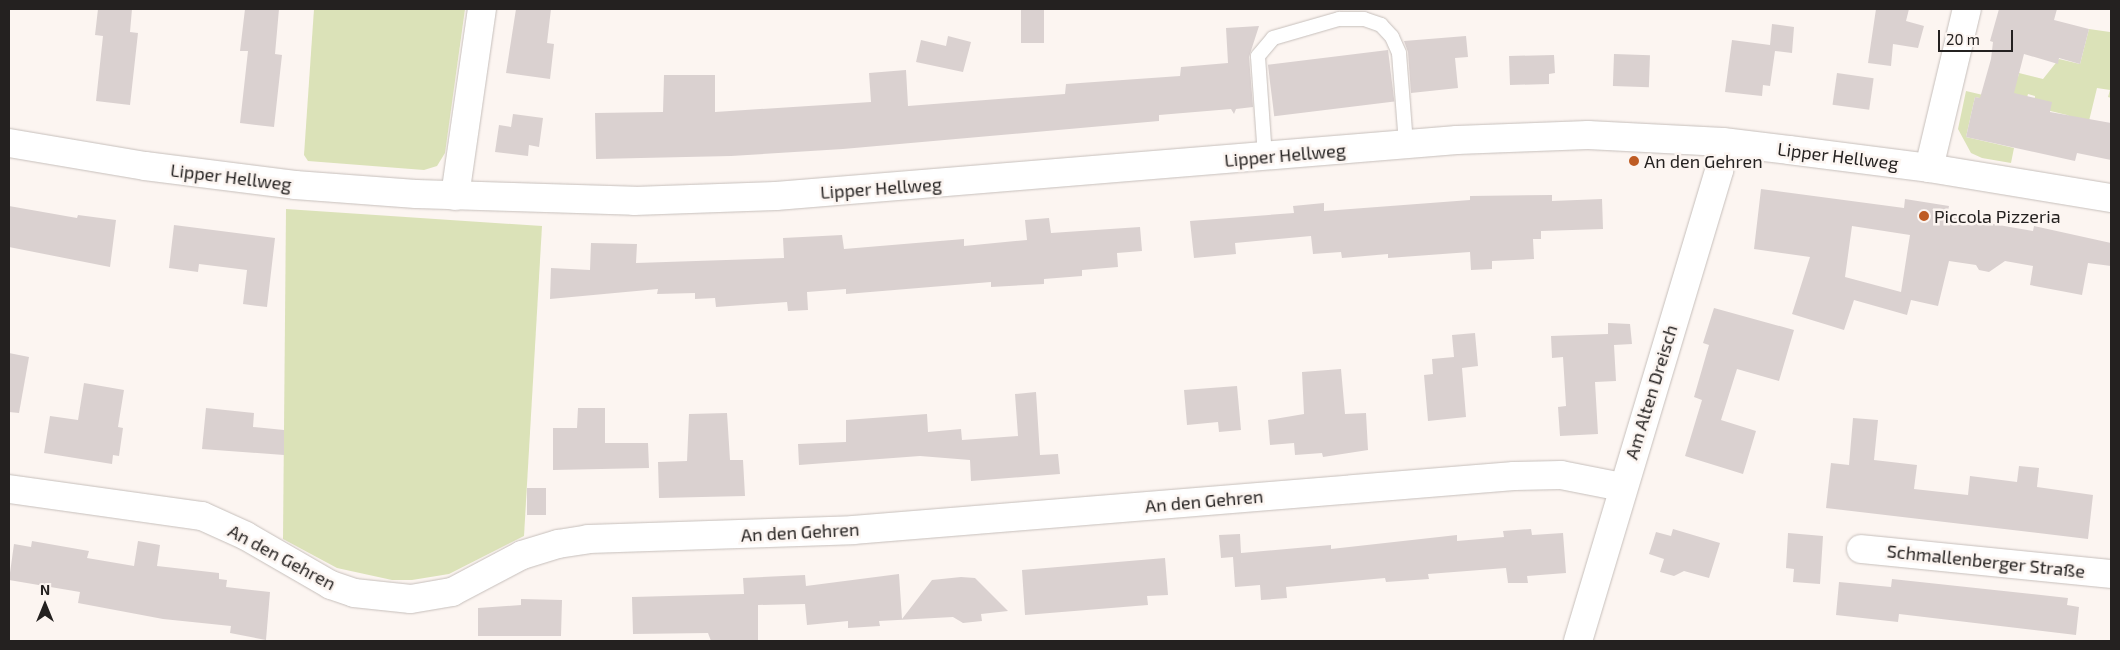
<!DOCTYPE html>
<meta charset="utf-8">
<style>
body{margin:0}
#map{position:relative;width:2120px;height:650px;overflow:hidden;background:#fcf5f1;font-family:"Exo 2",sans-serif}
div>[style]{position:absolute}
.green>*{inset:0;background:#dbe2b8}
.building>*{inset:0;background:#dad1d0;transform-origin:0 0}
.roads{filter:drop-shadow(0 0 1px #c6bfbb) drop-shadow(0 0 1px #c6bfbb)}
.service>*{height:14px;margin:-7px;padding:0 7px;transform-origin:7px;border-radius:7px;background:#fff}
.minor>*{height:28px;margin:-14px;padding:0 14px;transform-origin:14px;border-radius:14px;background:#fff}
.dots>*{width:14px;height:14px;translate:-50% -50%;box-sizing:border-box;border:2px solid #fcf5f1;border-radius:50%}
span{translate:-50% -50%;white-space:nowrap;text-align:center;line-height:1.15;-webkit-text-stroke:5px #fcf5f1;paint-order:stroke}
.street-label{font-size:18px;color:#242120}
.poi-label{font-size:18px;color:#242120}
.left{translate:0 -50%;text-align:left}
.frame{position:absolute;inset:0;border:10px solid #242120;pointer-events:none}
.north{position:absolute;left:20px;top:580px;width:50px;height:50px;-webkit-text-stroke:4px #fcf5f1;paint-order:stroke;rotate:0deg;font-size:14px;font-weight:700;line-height:20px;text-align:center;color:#242120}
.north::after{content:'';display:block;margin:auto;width:18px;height:22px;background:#242120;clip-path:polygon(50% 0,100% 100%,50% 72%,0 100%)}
.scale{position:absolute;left:1938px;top:30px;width:75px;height:22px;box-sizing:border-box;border:2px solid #242120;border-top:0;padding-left:6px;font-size:15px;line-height:18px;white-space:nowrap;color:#242120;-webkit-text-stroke:4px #fcf5f1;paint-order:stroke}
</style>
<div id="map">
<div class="green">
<i style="clip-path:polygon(314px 9px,465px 9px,445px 153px,437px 166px,424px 170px,308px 161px,304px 155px)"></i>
<i style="clip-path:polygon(2111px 26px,2111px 98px,2108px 97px,2110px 90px,2097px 88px,2088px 125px,2067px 115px,2034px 107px,2035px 96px,2028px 94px,2024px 108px,1975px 97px,1966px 137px,2014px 148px,2011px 163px,1982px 158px,1971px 153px,1958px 129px,1966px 91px,1983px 95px,2018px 77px,2019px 73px,2043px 79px,2059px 59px,2080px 64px,2089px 29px,2110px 32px)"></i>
<i style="clip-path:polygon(286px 209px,542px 226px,524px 536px,449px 574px,412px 580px,392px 580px,337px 568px,283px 539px)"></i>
</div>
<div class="building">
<i style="clip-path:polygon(98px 9px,132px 9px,130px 32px,138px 33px,130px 105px,96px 101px,103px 36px,95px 35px)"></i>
<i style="clip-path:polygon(245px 9px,279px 9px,275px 54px,282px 55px,274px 127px,240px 123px,248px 51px,240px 51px)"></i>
<i style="clip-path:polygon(516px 9px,551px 9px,547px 43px,554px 44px,550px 79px,506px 73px)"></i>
<i style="left:1021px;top:9px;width:23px;height:34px"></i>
<i style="clip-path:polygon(1876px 9px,1909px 9px,1906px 21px,1924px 26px,1918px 48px,1893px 44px,1891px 66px,1868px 63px)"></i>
<i style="clip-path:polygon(1999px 9px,2057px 9px,2054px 20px,2089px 29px,2080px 64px,2059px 58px,2058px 64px,2024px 54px,2014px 93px,2052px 102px,2050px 112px,2111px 123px,2111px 160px,2077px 153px,2075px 161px,1966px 137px,1975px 97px,1980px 98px,1991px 59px,1993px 42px,1990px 41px)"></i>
<i style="clip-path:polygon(1772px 24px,1794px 27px,1792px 53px,1775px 51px,1770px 86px,1763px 85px,1762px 96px,1725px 92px,1732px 40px,1770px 45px)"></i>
<i style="clip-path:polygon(1259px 26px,1249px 57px,1253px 107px,1236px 109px,1234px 114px,1231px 109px,1159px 115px,1159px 121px,843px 149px,731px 156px,596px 159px,595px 113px,663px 112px,664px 75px,715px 75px,715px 112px,871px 102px,869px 73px,906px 70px,908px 106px,1065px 94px,1066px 84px,1180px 76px,1181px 67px,1228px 63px,1226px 28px)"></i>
<i style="clip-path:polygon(948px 36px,971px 42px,963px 72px,916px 62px,921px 40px,946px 46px)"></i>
<i style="clip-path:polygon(1466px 36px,1468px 57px,1455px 58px,1458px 88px,1411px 93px,1408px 52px,1404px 41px)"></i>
<i style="left:1388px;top:50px;width:52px;height:121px;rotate:83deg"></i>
<i style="left:1614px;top:54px;width:36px;height:32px;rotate:2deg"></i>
<i style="clip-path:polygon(1554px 55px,1555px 73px,1549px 74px,1549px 84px,1510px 85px,1509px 56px)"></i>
<i style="left:1837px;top:73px;width:37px;height:32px;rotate:8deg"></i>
<i style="clip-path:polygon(513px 114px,543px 118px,539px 147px,529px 145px,528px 156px,495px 152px,499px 125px,511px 127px)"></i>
<i style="clip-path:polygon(evenodd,1761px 189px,1904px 208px,1905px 199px,1949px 206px,1947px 216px,2033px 231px,2034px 226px,2111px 243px,2111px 266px,2088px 263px,2082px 295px,2030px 285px,2033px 266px,2005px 261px,1989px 272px,1979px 270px,1976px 265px,1949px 261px,1938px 306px,1911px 300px,1907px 315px,1854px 300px,1844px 330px,1792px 314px,1810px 257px,1754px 249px,1761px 189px,1852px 226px,1910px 235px,1901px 292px,1845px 277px,1852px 226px)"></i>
<i style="clip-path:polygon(1552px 195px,1552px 201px,1602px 199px,1603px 229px,1541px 231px,1541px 239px,1533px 239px,1534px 259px,1492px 261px,1492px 269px,1471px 270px,1470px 252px,1388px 258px,1388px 254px,1342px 258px,1341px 252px,1313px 254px,1311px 236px,1235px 243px,1236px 254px,1194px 258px,1190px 221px,1294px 213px,1293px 206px,1324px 203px,1324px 211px,1470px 200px,1470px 196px)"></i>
<i style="clip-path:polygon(9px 206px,77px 218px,78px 215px,116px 220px,110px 267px,9px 247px)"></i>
<i style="clip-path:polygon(1049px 218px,1051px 233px,1140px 227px,1142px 251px,1117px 253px,1118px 267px,1082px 270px,1082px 276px,1044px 279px,1044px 284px,991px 287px,991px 282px,846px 294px,846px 289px,807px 292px,808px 310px,788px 311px,787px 302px,716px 307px,715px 298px,695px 299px,695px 293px,657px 294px,658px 289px,550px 299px,551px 268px,590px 270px,591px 243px,637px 244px,636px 263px,784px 258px,783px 238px,842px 235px,844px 249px,964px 239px,964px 246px,1027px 240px,1025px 220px)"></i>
<i style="clip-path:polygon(174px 225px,275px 238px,267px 307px,243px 304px,247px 270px,199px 264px,198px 272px,169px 268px)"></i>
<i style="clip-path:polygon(1714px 308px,1794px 330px,1779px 381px,1737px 369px,1721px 420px,1756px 431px,1743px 474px,1685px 456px,1702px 400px,1694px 397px,1709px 345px,1703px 343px)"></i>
<i style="clip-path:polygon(1608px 323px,1630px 324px,1632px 344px,1614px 345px,1616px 381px,1595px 382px,1598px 434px,1560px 436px,1558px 407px,1566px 406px,1563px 357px,1552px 358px,1551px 336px,1608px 334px)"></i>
<i style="clip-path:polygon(1475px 333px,1478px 366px,1462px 368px,1466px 417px,1428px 421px,1424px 375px,1433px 374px,1432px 359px,1454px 357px,1452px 335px)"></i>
<i style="clip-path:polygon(9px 353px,29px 357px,19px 413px,9px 412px)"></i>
<i style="clip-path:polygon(1341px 369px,1345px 414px,1366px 413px,1368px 450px,1323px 457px,1322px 453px,1295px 455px,1294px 443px,1270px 445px,1268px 420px,1304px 414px,1302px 372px)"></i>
<i style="clip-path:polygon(84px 383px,124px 390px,118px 427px,123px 428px,119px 456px,113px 455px,112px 464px,44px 453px,50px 416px,78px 420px)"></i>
<i style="clip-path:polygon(1237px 386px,1241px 430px,1219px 432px,1218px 422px,1187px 425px,1184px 390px)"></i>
<i style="clip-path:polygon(1036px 392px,1040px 455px,1058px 454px,1060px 474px,971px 481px,970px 460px,920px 456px,799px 465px,798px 444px,846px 442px,846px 420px,927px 414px,928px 432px,961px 429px,962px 440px,1018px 436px,1015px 394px)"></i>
<i style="clip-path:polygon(206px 408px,254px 413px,253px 427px,284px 430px,284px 455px,202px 449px)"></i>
<i style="clip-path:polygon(578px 408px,605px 408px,605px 443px,648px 443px,649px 468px,553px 470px,553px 428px,577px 428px)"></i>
<i style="clip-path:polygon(727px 413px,730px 460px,743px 460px,745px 496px,659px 498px,658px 462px,687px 461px,689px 414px)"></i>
<i style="clip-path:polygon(1853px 418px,1878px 420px,1874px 460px,1917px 465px,1914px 489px,1968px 495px,1970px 476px,2017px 482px,2019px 466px,2039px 468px,2037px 487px,2093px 495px,2088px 539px,1826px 508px,1831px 463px,1849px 465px)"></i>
<i style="left:527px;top:488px;width:19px;height:27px"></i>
<i style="clip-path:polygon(1531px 529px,1532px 535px,1563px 533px,1566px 573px,1527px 576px,1528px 583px,1508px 583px,1506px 568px,1428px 574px,1429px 579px,1386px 582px,1385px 578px,1286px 587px,1287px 598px,1261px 600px,1260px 585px,1235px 587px,1233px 557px,1221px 558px,1219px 535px,1240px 534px,1241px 553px,1331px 545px,1331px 549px,1457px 535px,1457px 541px,1504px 537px,1503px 531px)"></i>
<i style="clip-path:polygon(1673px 529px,1720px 543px,1709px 578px,1684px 571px,1674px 576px,1660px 572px,1664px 559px,1649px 554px,1656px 532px,1671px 536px)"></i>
<i style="clip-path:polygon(1788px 533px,1823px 536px,1820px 584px,1793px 582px,1794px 569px,1786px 568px)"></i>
<i style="clip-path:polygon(32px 541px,89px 551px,87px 558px,134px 566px,138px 541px,160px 545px,157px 566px,219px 573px,219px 579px,227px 580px,226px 587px,270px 592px,266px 640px,230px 633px,231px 626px,163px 619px,78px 603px,80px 592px,9px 580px,14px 544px,31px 547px)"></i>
<i style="clip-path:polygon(1165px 558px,1168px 595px,1147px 596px,1148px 605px,1025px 615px,1022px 570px)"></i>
<i style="clip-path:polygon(899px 574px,902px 619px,932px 580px,961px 577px,975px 578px,1008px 611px,981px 614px,982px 621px,963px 623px,953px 617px,879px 621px,880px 626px,848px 628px,848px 621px,807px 625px,805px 604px,758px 605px,758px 641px,711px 641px,708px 633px,633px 634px,632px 597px,744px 594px,743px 578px,805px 575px,806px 586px)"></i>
<i style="clip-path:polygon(1892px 579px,2068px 598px,2067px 605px,2079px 607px,2076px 635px,1899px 614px,1898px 622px,1836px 615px,1839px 582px,1891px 587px)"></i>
<i style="clip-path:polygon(521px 599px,562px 600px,561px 636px,478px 636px,478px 608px,521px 605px)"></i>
</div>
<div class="roads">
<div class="service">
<i style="left:1265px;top:157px;width:101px;rotate:-94deg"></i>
<i style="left:1258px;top:56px;width:23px;rotate:-50deg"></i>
<i style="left:1273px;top:38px;width:69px;rotate:-16.1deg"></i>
<i style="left:1339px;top:19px;width:25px"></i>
<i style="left:1364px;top:19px;width:18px;rotate:19deg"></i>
<i style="left:1381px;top:25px;width:16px;rotate:47deg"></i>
<i style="left:1392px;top:37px;width:17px;rotate:66deg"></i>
<i style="left:1399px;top:53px;width:92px;rotate:85.6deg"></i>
</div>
<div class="minor">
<i style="left:9px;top:143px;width:138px;rotate:9.6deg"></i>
<i style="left:145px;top:166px;width:151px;rotate:7.2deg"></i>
<i style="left:295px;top:185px;width:121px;rotate:4.3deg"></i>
<i style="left:416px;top:194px;width:218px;rotate:1.8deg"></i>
<i style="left:634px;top:201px;width:142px;rotate:-2deg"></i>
<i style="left:776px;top:196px;width:683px;rotate:-4.7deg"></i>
<i style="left:1457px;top:140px;width:131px;rotate:-2.2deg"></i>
<i style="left:1588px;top:135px;width:135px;rotate:3deg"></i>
<i style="left:1723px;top:142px;width:66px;rotate:6.9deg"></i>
<i style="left:1789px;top:150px;width:141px;rotate:7.3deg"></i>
<i style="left:1929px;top:168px;width:184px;rotate:9.4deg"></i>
<i style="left:1929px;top:168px;width:163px;rotate:-76.6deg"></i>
<i style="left:455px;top:196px;width:189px;rotate:-81.8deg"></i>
<i style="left:9px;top:489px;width:195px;rotate:8deg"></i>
<i style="left:202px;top:516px;width:48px;rotate:24.4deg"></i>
<i style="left:246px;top:536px;width:98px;rotate:30deg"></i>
<i style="left:331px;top:585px;width:24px;rotate:19deg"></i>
<i style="left:354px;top:593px;width:57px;rotate:6deg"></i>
<i style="left:411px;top:599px;width:42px;rotate:-9.7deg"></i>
<i style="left:452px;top:592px;width:79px;rotate:-27.9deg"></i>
<i style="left:522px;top:555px;width:38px;rotate:-17deg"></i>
<i style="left:558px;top:544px;width:30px;rotate:-9deg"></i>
<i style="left:588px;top:539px;width:265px;rotate:-1.9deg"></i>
<i style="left:853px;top:530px;width:663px;rotate:-4.67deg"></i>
<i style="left:1514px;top:476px;width:47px;rotate:-1.2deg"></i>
<i style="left:1561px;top:475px;width:62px;rotate:11.1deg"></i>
<i style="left:1861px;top:549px;width:251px;rotate:5.7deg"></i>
<i style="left:1578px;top:641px;width:492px;rotate:-73.3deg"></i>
<i style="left:1719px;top:170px;width:28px;rotate:-82deg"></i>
</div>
</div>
<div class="dots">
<i style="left:1634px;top:161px;background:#be5b23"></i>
<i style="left:1924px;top:216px;background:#be5b23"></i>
</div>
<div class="street-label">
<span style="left:1285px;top:155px;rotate:-5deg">Lipper Hellweg</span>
<span style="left:1838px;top:156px;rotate:7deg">Lipper Hellweg</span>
<span style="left:231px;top:177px;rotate:7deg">Lipper Hellweg</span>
<span style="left:881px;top:188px;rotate:-4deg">Lipper Hellweg</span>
<span style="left:1651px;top:392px;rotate:-73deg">Am Alten Dreisch</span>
<span style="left:1204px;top:501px;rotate:-5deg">An den Gehren</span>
<span style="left:800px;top:532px;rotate:-3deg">An den Gehren</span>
<span style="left:282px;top:557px;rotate:28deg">An den Gehren</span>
<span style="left:1986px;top:561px;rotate:6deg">Schmallenberger Straße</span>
</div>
<div class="poi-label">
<span class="left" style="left:1644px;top:161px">An den Gehren</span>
<span class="left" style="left:1934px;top:216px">Piccola Pizzeria</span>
</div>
<div class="frame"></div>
<div class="north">N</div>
<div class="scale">20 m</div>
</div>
